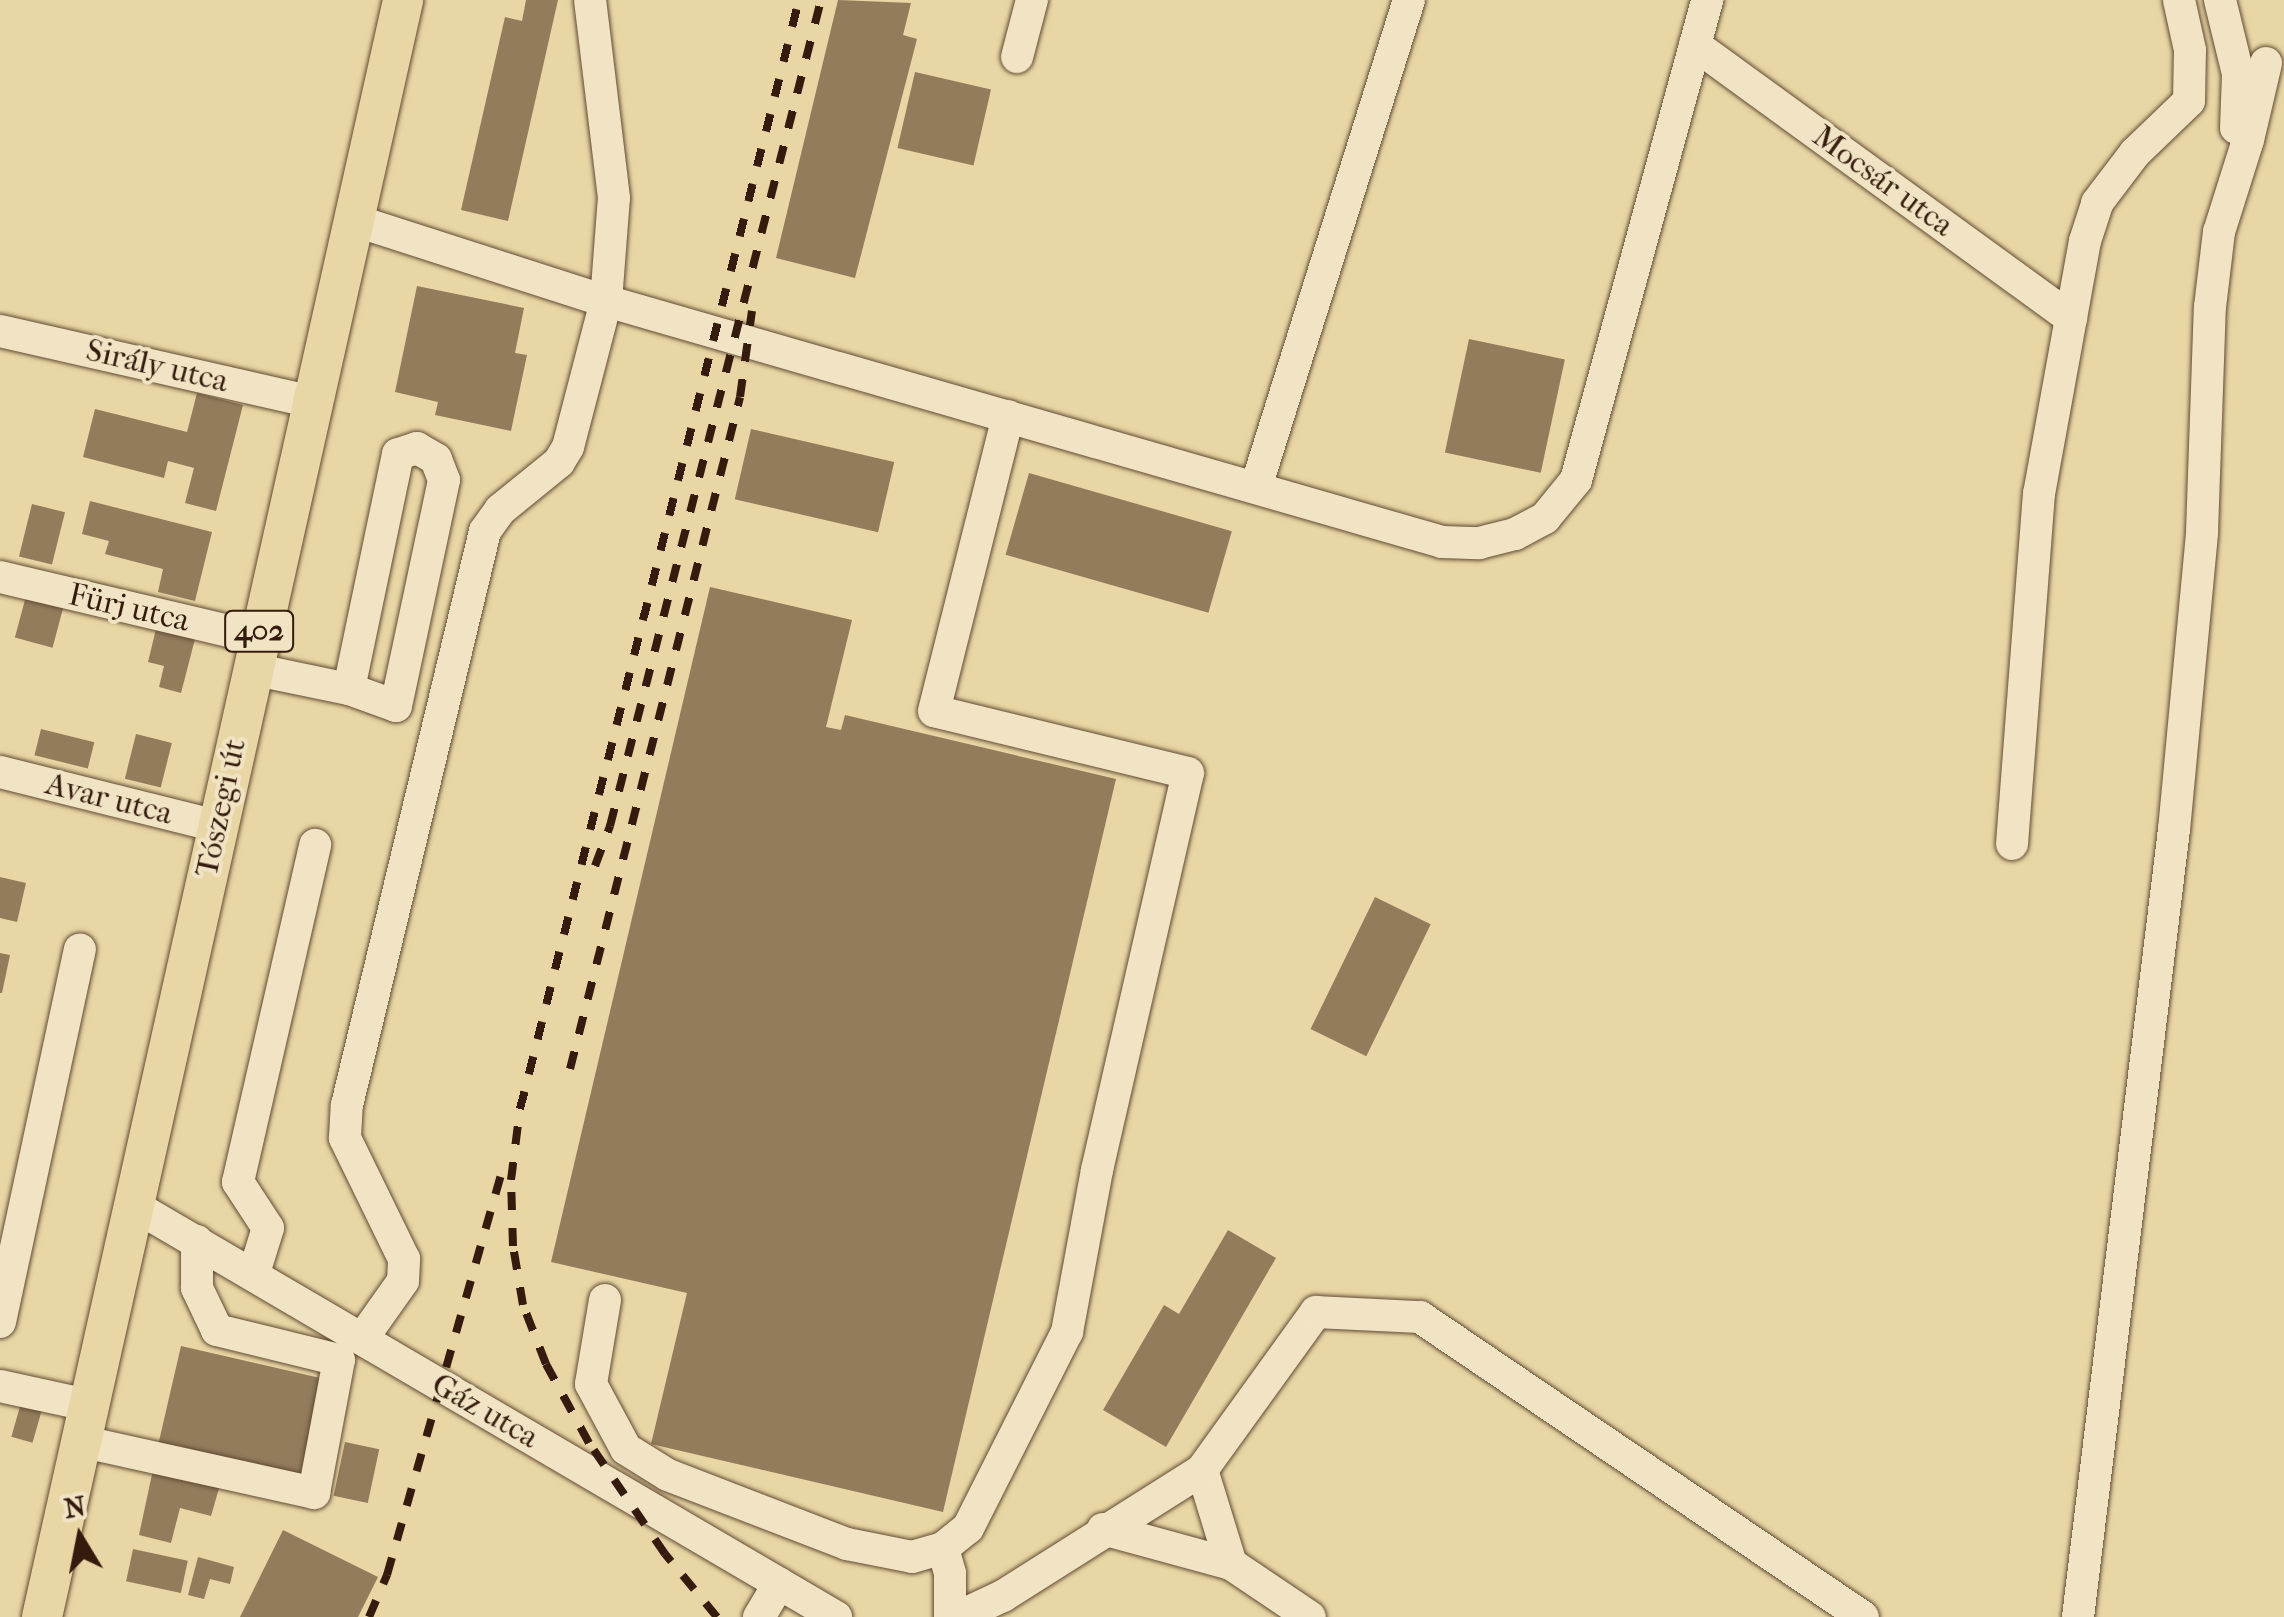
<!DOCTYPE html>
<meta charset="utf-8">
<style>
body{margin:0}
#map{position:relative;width:2284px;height:1617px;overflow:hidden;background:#e8d6a4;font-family:"IM FELL French Canon",serif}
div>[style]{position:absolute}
.building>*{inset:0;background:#927c5c;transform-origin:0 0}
.roads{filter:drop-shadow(0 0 2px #624a33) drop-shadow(0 0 2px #624a33)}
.minor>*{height:32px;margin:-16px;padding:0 16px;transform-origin:16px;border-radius:16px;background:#f0e4c4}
.major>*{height:40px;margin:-20px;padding:0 20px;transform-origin:20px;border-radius:20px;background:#e8d6a4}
.rail>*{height:8px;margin-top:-4px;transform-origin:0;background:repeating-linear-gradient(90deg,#351b0d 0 18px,transparent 0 36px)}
span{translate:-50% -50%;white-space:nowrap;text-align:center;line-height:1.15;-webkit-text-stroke:8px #f0e4c4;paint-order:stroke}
.shield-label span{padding:2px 8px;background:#f0e4c4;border:2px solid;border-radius:8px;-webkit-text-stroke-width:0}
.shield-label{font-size:30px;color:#351b0d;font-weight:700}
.street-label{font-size:32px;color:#351b0d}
.north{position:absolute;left:30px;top:1487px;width:100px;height:100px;-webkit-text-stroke:8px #f0e4c4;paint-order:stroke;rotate:350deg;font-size:28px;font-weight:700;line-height:40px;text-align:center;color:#351b0d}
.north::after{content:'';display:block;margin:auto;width:35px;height:45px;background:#351b0d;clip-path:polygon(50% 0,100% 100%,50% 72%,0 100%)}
</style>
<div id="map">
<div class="building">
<i style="clip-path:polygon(526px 0,558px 0,508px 221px,461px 210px,505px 17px,522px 21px)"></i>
<i style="clip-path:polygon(838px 0,911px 3px,903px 35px,917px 39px,855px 278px,776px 258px)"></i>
<i style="left:915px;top:72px;width:78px;height:78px;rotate:13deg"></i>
<i style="clip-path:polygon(417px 286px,524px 308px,515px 353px,527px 355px,511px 431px,435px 415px,438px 402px,395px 392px)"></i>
<i style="left:1469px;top:339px;width:98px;height:116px;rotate:12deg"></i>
<i style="clip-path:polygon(197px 393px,243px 405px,216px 511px,185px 503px,194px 468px,168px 461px,164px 478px,83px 457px,95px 409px,187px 432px)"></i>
<i style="left:751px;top:429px;width:147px;height:72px;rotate:13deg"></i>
<i style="left:1029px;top:473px;width:211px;height:85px;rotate:16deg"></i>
<i style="clip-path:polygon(90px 501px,212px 532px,195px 601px,158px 592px,163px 569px,105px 554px,109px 541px,82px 534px)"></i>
<i style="left:32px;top:504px;width:34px;height:54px;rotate:14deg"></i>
<i style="clip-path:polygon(710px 587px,852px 620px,826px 727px,841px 730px,845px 715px,1116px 779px,943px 1512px,651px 1444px,687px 1293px,551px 1262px)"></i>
<i style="left:26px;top:596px;width:39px;height:43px;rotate:15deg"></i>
<i style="clip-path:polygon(156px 629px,195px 639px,181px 693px,159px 687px,164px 666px,148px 662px)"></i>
<i style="left:41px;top:729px;width:55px;height:27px;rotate:14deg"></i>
<i style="left:136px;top:734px;width:37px;height:46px;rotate:14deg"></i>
<i style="clip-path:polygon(0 877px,26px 883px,17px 922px,0 918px)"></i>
<i style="left:1375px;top:897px;width:62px;height:147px;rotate:26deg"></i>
<i style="clip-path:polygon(0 953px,10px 955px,2px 993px,0 993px)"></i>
<i style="clip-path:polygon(1228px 1230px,1276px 1258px,1166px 1447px,1103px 1410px,1164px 1305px,1179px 1314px)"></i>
<i style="left:181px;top:1346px;width:145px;height:104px;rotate:13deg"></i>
<i style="left:21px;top:1403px;width:22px;height:35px;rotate:16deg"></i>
<i style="left:345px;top:1442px;width:35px;height:55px;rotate:12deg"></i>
<i style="clip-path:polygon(154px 1465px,220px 1485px,211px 1516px,180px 1508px,171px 1543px,139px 1535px)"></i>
<i style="clip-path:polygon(283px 1530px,378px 1577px,358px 1617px,240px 1617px)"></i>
<i style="left:133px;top:1549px;width:56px;height:33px;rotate:12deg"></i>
<i style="clip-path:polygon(198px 1557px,234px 1567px,230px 1584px,210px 1579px,204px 1599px,188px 1595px)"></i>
</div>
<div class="roads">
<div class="minor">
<i style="left:2220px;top:0;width:76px;rotate:76.3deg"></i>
<i style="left:2238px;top:74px;width:54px;rotate:92.1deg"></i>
<i style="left:1695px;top:45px;width:465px;rotate:36deg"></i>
<i style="left:1017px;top:57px;width:59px;rotate:-75.3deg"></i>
<i style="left:353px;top:220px;width:266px;rotate:17.8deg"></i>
<i style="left:606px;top:301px;width:870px;rotate:16.08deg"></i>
<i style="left:1442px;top:542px;width:37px;rotate:2deg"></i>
<i style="left:1479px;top:543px;width:37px;rotate:-14deg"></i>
<i style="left:1515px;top:534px;width:34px;rotate:-28deg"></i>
<i style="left:1545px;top:518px;width:49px;rotate:-50.8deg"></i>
<i style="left:1576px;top:480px;width:498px;rotate:-74.7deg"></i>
<i style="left:0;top:331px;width:321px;rotate:12.8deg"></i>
<i style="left:1256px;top:487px;width:510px;rotate:-72.56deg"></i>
<i style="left:0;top:577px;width:265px;rotate:13.3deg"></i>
<i style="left:252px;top:669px;width:99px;rotate:11.7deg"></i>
<i style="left:349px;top:689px;width:50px;rotate:19.9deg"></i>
<i style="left:396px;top:706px;width:231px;rotate:-78deg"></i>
<i style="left:444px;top:480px;width:22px;rotate:-111deg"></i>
<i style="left:436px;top:459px;width:22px;rotate:-150deg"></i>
<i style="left:417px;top:448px;width:20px;rotate:162deg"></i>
<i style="left:398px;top:454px;width:240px;rotate:101.8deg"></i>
<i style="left:0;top:772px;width:224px;rotate:14deg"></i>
<i style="left:2012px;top:844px;width:351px;rotate:-85.6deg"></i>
<i style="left:2039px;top:494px;width:257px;rotate:-79.7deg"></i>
<i style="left:2085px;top:241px;width:40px;rotate:-72deg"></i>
<i style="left:2097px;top:203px;width:63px;rotate:-52.8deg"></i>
<i style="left:2135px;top:153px;width:75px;rotate:-43.9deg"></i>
<i style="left:2189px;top:101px;width:51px;rotate:-88.9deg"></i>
<i style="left:2190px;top:50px;width:51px;rotate:-102.4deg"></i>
<i style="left:133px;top:1205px;width:815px;rotate:30.37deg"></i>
<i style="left:254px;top:1273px;width:47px;rotate:-72.7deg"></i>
<i style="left:268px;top:1228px;width:55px;rotate:-123.1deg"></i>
<i style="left:238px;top:1182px;width:346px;rotate:-77.1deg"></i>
<i style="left:605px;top:1300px;width:85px;rotate:99.5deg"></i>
<i style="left:591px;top:1384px;width:74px;rotate:61.7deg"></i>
<i style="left:626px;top:1449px;width:49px;rotate:31.8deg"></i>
<i style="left:668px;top:1475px;width:192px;rotate:21.1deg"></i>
<i style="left:847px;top:1544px;width:66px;rotate:11.3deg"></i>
<i style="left:912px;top:1557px;width:32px;rotate:-16deg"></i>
<i style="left:0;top:1322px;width:381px;rotate:-77.9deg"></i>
<i style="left:362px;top:1339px;width:71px;rotate:-54.7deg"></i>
<i style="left:403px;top:1281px;width:22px;rotate:-87deg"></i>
<i style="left:404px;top:1259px;width:135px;rotate:-116deg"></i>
<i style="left:345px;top:1138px;width:33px;rotate:-87deg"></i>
<i style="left:347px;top:1105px;width:590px;rotate:-76.48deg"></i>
<i style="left:485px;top:531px;width:26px;rotate:-54deg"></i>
<i style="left:500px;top:510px;width:76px;rotate:-39.1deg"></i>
<i style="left:559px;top:462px;width:17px;rotate:-59deg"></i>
<i style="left:568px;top:447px;width:151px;rotate:-75.4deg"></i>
<i style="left:606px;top:301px;width:103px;rotate:-85.6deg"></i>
<i style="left:614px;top:198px;width:199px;rotate:-96.9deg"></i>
<i style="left:0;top:1386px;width:90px;rotate:12.2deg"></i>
<i style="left:80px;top:1441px;width:240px;rotate:12.5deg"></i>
<i style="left:314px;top:1493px;width:135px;rotate:-79.4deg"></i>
<i style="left:339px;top:1360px;width:126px;rotate:-166.2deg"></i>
<i style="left:217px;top:1330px;width:47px;rotate:-115.5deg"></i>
<i style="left:197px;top:1288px;width:47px;rotate:-90deg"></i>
<i style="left:1103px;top:1529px;width:133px;rotate:15.3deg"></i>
<i style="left:1231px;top:1564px;width:98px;rotate:-107.1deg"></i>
<i style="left:1231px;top:1564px;width:95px;rotate:33.9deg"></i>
<i style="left:759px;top:1617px;width:39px;rotate:-59deg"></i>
<i style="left:950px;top:1617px;width:44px;rotate:-90deg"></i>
<i style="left:950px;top:1573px;width:26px;rotate:-106deg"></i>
<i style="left:943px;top:1548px;width:32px;rotate:-39deg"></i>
<i style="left:968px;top:1528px;width:220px;rotate:-63.2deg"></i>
<i style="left:1067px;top:1332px;width:165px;rotate:-79.5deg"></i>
<i style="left:1097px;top:1170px;width:407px;rotate:-77.1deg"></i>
<i style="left:1188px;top:773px;width:261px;rotate:-166.3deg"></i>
<i style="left:934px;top:711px;width:304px;rotate:-75.9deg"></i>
<i style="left:958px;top:1617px;width:50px;rotate:-25deg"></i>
<i style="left:1003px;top:1596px;width:236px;rotate:-32.3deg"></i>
<i style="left:1202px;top:1470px;width:195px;rotate:-54.2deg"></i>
<i style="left:1316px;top:1312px;width:104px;rotate:2.8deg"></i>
<i style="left:1420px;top:1317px;width:535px;rotate:34.11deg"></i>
<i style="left:2078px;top:1617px;width:793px;rotate:-83.05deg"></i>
<i style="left:2174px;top:830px;width:299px;rotate:-84.6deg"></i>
<i style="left:2202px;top:532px;width:225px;rotate:-88deg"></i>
<i style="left:2210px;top:307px;width:76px;rotate:-83.2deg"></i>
<i style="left:2219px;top:232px;width:96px;rotate:-72.5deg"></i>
<i style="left:2248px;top:140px;width:79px;rotate:-76.8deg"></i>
</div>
<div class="major">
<i style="left:42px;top:1617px;width:1657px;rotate:-77.41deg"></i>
</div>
</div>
<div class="rail">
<i style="left:595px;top:866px;width:43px;rotate:-69.4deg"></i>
<i style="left:610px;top:826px;width:853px;rotate:-75.67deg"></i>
<i style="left:570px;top:1069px;width:693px;rotate:-75.8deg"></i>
<i style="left:740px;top:397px;width:87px;rotate:-82.1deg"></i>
<i style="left:369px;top:1617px;width:46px;rotate:-66.8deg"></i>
<i style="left:387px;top:1575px;width:430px;rotate:-74.1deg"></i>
<i style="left:717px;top:1617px;width:82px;rotate:-129.5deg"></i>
<i style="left:665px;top:1554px;width:135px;rotate:-124.4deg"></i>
<i style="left:589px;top:1443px;width:90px;rotate:-118.6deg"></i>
<i style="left:546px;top:1364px;width:63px;rotate:-111.3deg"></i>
<i style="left:523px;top:1305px;width:60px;rotate:-99.6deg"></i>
<i style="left:513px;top:1246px;width:66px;rotate:-91.7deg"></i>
<i style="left:511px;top:1180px;width:72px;rotate:-82.8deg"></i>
<i style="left:520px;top:1109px;width:1144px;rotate:-75.88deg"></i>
</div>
<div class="shield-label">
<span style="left:259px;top:631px">402</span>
</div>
<div class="street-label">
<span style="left:1883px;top:181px;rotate:36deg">Mocsár utca</span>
<span style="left:157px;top:366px;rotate:13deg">Sirály utca</span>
<span style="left:129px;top:608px;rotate:13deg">Fürj utca</span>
<span style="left:109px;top:799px;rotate:14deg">Avar utca</span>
<span style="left:221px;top:808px;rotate:-78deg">Tószegi út</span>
<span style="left:485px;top:1411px;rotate:30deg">Gáz utca</span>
</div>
<div class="north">N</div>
</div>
